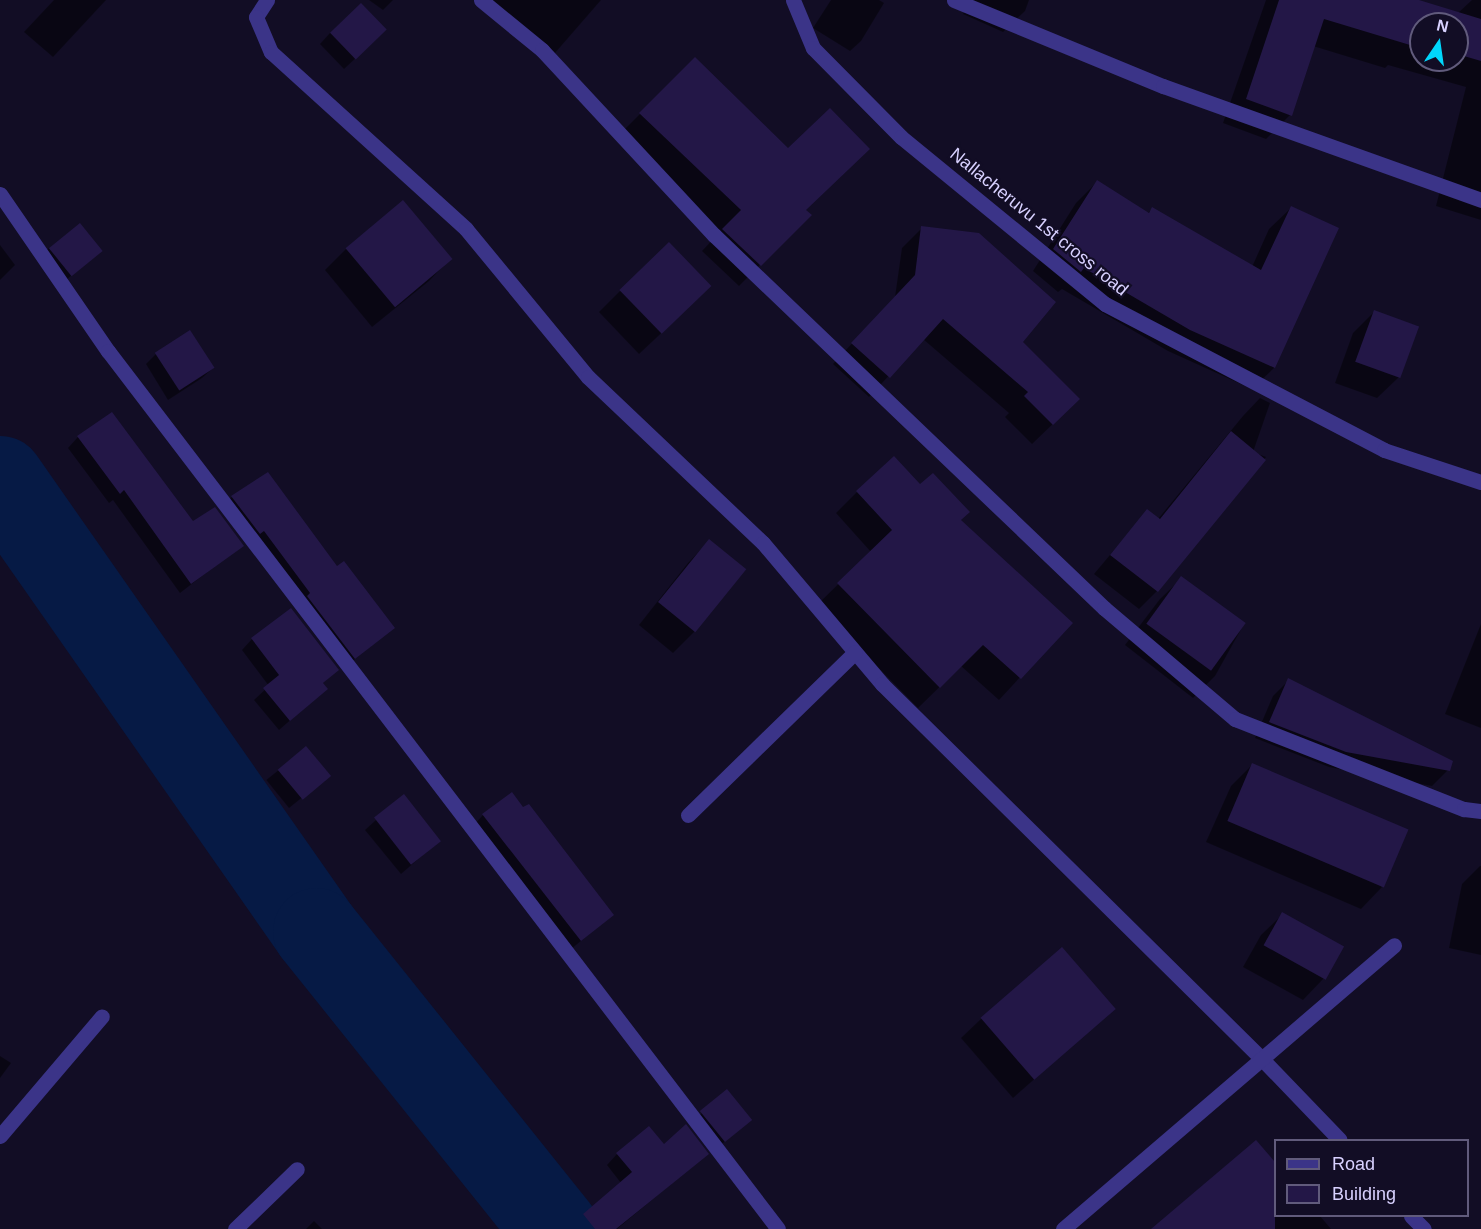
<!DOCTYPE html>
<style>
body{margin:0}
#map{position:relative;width:1481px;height:1229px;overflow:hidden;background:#120d25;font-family:Arial,sans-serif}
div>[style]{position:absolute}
.shadow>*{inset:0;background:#0007;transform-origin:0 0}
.river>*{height:87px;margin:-43.5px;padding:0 43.5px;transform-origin:43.5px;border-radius:43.5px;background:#061a45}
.building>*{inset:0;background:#231747;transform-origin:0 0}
.minor>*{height:15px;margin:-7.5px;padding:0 7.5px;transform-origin:7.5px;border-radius:7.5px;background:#3b3488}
span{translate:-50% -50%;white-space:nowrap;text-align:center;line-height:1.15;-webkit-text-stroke:4.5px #120d25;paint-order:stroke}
.street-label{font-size:18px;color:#d8d1ff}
.legend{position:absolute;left:1274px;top:1139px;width:195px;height:78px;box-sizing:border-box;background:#120d25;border:2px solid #615b7c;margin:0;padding:8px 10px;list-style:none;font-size:18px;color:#d8d1ff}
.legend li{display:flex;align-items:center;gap:12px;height:30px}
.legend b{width:30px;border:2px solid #615b7c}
.north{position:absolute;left:1409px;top:12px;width:60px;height:60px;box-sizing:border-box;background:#120d25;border:2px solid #615b7c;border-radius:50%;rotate:13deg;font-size:16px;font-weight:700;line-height:24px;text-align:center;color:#d8d1ff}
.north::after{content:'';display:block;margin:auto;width:21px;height:27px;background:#00d6fc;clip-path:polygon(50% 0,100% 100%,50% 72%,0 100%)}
</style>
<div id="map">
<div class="shadow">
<i style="clip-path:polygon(54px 0,106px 0,53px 57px,24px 32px)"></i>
<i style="clip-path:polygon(369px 0,393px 0,383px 10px)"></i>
<i style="clip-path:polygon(475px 0,601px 0,548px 61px)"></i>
<i style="clip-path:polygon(831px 0,879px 0,884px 3px,861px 41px,850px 51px,813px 28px)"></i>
<i style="clip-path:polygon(969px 0,1029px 0,1025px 11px,1003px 32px,963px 14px)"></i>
<i style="clip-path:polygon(evenodd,1266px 0,1414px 0,1458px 13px,1472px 0,1481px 0,1481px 220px,1436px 206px,1466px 87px,1388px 65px,1385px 68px,1313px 46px,1290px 115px,1266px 139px,1223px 123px,1266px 0,1421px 24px,1457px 24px,1457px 60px,1421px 60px,1421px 24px)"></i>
<i style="clip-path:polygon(330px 33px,374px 41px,344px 69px,320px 44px)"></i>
<i style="clip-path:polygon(695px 59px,809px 215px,739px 286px,702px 251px,720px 232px,619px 135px)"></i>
<i style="clip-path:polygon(1097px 182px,1147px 214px,1152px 209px,1252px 267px,1269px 229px,1291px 208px,1337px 229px,1274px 368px,1252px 389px,1168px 351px,1062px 289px,1058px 292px,1033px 271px,1076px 203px)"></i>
<i style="clip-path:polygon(922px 228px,1021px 342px,1058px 419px,1032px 444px,1005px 417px,1009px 413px,923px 339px,869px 397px,833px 364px,895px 297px,902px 248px)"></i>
<i style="clip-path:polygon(0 245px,15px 265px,0 280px)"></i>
<i style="clip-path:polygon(49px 248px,101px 251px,60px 285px,38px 258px)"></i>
<i style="clip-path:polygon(346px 249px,450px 259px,429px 281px,372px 327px,325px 270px)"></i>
<i style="clip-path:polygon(620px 291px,688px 308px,639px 354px,599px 312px)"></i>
<i style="clip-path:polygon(1374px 312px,1417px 326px,1399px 377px,1377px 398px,1335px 383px,1353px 333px)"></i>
<i style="clip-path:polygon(156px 354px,213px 368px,202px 378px,168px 400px,146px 364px)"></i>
<i style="clip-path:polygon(1260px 398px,1270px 403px,1253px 452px,1266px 457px,1157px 591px,1139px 609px,1094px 574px,1147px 511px,1158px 519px,1243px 416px)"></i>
<i style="clip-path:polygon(78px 437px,192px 523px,242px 545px,180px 593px,113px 500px,109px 503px,68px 448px)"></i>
<i style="clip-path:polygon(267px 474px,337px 568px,393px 628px,344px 668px,221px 508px,232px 497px)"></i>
<i style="clip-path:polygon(920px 486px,1070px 623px,999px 700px,961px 666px,918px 708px,817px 605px,871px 552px,836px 513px,857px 492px)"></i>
<i style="clip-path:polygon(709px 541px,694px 632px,673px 653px,639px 625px,688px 563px)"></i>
<i style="clip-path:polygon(1182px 578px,1244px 624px,1215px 676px,1193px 698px,1125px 645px,1160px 599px)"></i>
<i style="clip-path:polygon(1481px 624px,1481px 728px,1445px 714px)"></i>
<i style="clip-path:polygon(252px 639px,337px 670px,322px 684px,326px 689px,279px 730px,254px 700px,269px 686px,242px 650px)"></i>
<i style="clip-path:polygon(1289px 680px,1448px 770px,1432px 786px,1329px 767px,1255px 738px,1273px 696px)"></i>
<i style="left:306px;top:748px;width:36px;height:51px;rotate:51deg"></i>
<i style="clip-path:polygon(1252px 765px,1382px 887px,1361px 909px,1206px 842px,1231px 786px)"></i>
<i style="clip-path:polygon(483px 815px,612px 915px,570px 950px,473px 826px)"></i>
<i style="clip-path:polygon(376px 820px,439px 841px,401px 874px,365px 830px)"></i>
<i style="clip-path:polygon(1480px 866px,1481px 866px,1481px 955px,1449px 948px,1462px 884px)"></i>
<i style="clip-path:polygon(1283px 914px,1324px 978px,1303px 1000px,1243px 967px,1261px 935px)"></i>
<i style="clip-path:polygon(1114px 1009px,1013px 1098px,961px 1038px,981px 1019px)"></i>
<i style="clip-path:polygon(0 1056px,11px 1063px,0 1078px)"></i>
<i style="clip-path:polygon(702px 1113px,739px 1130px,713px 1151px,691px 1123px)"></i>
<i style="clip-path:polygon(1256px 1142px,1276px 1165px,1276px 1216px,1320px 1216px,1331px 1229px,1156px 1229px)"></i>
<i style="clip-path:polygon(663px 1146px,707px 1154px,617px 1229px,576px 1229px,573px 1226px,621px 1183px,607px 1165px,617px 1154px)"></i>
<i style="clip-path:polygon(314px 1221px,322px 1229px,306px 1229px)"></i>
</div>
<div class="river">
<i style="left:0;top:479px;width:552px;rotate:55.04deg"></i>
<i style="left:316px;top:931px;width:382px;rotate:51.3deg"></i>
</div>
<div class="building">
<i style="clip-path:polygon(1279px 0,1419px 0,1481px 19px,1481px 61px,1457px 54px,1457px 24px,1421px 24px,1421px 44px,1411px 41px,1410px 45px,1324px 19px,1292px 116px,1246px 99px)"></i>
<i style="left:361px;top:3px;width:37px;height:43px;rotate:46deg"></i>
<i style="clip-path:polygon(695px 57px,788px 148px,830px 108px,870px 149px,806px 210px,812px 215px,761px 266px,722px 229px,741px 210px,639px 113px)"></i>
<i style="clip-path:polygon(1097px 180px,1149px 213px,1152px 207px,1261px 270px,1291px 206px,1339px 228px,1275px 368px,1190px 330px,1084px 268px,1081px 272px,1053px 249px)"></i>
<i style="left:403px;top:200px;width:77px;height:75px;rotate:50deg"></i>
<i style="left:80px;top:223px;width:36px;height:40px;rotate:51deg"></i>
<i style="clip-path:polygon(921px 226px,979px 233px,1056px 302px,1023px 342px,1080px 399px,1053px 425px,1024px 396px,1028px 392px,943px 319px,890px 378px,851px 343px,915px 275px)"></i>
<i style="left:669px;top:242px;width:61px;height:69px;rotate:46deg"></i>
<i style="left:1374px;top:310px;width:48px;height:55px;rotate:20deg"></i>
<i style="left:190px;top:330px;width:45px;height:42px;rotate:57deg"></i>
<i style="clip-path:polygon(112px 412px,193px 521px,215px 507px,244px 546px,191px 584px,124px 490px,120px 494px,77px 436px)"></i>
<i style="clip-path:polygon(1231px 431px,1266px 460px,1158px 592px,1110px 555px,1147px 509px,1160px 519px)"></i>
<i style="clip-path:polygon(894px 456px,920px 484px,933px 473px,970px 512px,961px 520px,1073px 623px,1021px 679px,983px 645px,940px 688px,837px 583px,892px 530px,856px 491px)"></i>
<i style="clip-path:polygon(268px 472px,337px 566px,344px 561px,395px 628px,355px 659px,307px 596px,310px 593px,264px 531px,260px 534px,231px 496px)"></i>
<i style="left:709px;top:539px;width:48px;height:81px;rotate:39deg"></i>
<i style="left:1181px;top:576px;width:80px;height:59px;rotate:36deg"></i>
<i style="clip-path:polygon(291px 608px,339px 670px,323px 683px,328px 689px,290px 721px,263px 688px,279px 675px,251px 638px)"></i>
<i style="clip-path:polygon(1288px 678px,1453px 761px,1450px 771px,1346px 752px,1269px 722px)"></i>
<i style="left:306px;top:746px;width:39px;height:37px;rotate:50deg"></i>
<i style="left:1252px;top:763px;width:170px;height:63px;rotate:23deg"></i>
<i style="clip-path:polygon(512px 792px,523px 807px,529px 804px,614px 915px,581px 941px,482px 814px)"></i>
<i style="left:404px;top:794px;width:60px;height:38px;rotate:52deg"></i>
<i style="left:1282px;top:912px;width:71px;height:38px;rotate:29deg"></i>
<i style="left:1062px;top:947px;width:82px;height:108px;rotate:49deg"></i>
<i style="left:727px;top:1089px;width:40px;height:35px;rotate:51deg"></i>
<i style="clip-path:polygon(686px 1124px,709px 1154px,616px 1229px,595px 1229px,583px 1214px,632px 1172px,616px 1153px,649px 1126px,664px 1144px)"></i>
<i style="clip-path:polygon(1256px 1140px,1275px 1162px,1275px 1229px,1151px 1229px)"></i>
</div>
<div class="minor">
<i style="left:267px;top:0;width:20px;rotate:123deg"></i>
<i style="left:256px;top:17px;width:38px;rotate:67deg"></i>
<i style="left:271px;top:52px;width:263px;rotate:42.2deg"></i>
<i style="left:466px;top:229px;width:192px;rotate:50.5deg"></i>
<i style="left:588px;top:377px;width:241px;rotate:43.5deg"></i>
<i style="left:763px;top:543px;width:185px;rotate:49.8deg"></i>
<i style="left:882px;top:684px;width:534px;rotate:44.62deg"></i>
<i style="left:1262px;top:1059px;width:112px;rotate:46.1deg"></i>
<i style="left:481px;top:0;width:79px;rotate:39.3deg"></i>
<i style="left:542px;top:50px;width:253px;rotate:47.1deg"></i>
<i style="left:714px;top:235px;width:540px;rotate:43.72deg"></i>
<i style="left:1104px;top:608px;width:172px;rotate:40.3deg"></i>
<i style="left:1235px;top:719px;width:246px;rotate:21.5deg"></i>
<i style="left:1464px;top:809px;width:17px;rotate:7deg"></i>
<i style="left:793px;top:0;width:52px;rotate:67.4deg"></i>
<i style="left:813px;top:48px;width:125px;rotate:45.3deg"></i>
<i style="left:901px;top:137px;width:264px;rotate:39.3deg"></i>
<i style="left:1105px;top:304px;width:315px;rotate:27.6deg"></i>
<i style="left:1384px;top:450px;width:102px;rotate:18.3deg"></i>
<i style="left:954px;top:0;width:226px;rotate:22.4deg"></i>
<i style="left:1163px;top:86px;width:338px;rotate:19.7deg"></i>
<i style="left:0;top:194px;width:191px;rotate:55.5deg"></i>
<i style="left:108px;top:351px;width:1104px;rotate:52.65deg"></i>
<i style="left:688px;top:815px;width:233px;rotate:-44.3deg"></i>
<i style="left:0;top:1136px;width:157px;rotate:-49.6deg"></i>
<i style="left:1411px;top:1216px;width:18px;rotate:45deg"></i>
<i style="left:235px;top:1229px;width:86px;rotate:-44.1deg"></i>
<i style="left:1063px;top:1229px;width:436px;rotate:-40.6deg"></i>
</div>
<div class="street-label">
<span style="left:1039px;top:222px;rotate:39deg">Nallacheruvu 1st cross road</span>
</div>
<ul class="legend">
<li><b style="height:8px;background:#3b3488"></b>Road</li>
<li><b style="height:16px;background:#231747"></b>Building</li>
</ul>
<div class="north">N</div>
</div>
